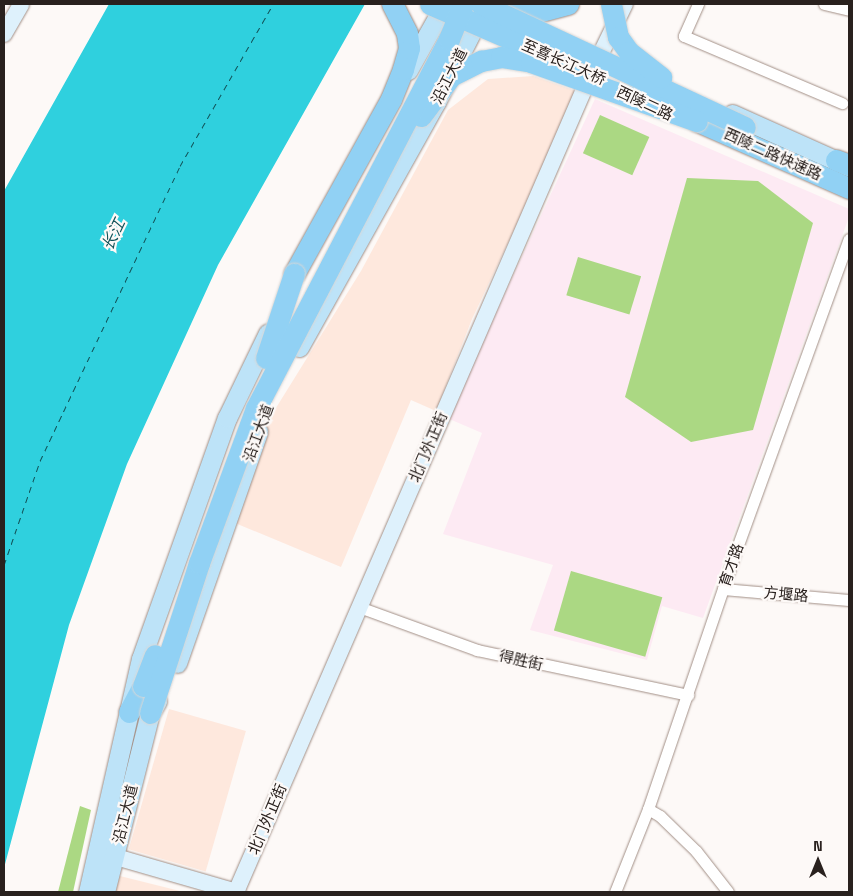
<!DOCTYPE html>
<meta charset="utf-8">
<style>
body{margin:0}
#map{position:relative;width:853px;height:896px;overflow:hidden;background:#fdf9f7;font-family:"Space Grotesk","Noto Sans SC",sans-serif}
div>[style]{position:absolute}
.built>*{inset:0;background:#fee8dd;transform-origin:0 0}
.education>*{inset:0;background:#fdeaf3}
.green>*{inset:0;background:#abd883;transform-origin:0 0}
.water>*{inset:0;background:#2fd0de}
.ferry>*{height:1px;margin-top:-0.5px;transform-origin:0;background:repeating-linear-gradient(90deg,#105157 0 6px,transparent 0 11px)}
.roads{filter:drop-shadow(0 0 1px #a28f86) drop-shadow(0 0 1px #a28f86)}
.street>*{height:11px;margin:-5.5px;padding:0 5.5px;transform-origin:5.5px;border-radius:5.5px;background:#fff}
.secondary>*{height:16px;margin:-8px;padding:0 8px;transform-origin:8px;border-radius:8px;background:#def1fc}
.primary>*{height:19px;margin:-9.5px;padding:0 9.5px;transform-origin:9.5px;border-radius:9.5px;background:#bde3f8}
.highway>*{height:21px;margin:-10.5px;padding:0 10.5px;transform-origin:10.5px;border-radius:10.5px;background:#91d1f4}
.bridges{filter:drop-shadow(0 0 1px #d8d7d6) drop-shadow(0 0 1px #d8d7d6)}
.highway-bridge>*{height:21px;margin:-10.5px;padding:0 10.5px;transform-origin:10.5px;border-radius:10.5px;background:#91d1f4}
span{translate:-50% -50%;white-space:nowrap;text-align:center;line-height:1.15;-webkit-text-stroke:4.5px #fdf9f7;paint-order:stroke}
.street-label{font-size:15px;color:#29211e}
.water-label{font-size:16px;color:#105157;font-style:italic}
.frame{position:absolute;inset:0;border:5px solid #29211e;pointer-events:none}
.north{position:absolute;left:793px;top:836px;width:50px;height:50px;-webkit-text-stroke:4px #fdf9f7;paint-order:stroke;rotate:0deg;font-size:14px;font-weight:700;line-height:20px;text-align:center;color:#29211e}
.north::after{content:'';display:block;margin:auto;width:18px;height:22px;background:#29211e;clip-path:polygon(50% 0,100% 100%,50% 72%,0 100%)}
</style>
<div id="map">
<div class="built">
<i style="clip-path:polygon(533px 76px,579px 92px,472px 319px,436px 411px,411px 400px,341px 567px,223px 518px,266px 424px,361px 271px,448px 110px,488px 79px)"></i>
<i style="left:169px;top:709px;width:80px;height:146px;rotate:16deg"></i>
<i style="clip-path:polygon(116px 875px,184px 892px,111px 892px)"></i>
</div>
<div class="education">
<i style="clip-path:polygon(595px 99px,849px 209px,849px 217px,703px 618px,662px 606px,647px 660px,530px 630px,553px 565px,443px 534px,482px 433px,447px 418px)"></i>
</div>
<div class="green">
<i style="left:600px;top:115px;width:54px;height:42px;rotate:24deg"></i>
<i style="clip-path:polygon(687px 178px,758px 181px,813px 223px,753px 430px,691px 442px,625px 397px)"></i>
<i style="left:578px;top:257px;width:66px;height:40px;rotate:17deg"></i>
<i style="left:571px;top:571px;width:95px;height:62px;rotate:16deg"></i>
<i style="clip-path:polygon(80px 806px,91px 810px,73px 892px,58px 892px)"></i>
</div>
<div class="water">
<i style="clip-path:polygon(109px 4px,365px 4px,218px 265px,127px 464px,69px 625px,4px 868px,4px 191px)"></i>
</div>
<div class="ferry">
<i style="left:4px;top:565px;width:110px;rotate:-70.9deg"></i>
<i style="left:40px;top:461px;width:327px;rotate:-64.6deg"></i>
<i style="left:180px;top:166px;width:187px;rotate:-60.1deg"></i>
</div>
<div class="roads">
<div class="street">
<i style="left:698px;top:4px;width:35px;rotate:114deg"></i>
<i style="left:684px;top:36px;width:172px;rotate:23deg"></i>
<i style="left:824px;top:4px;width:26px;rotate:13deg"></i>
<i style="left:723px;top:589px;width:126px;rotate:5deg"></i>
<i style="left:359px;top:607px;width:126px;rotate:20deg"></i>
<i style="left:477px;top:650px;width:216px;rotate:12deg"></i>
<i style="left:648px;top:809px;width:14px;rotate:30deg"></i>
<i style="left:660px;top:816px;width:50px;rotate:44.2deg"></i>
<i style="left:696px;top:851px;width:52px;rotate:52deg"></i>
<i style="left:615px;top:892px;width:89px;rotate:-68.3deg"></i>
<i style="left:648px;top:809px;width:267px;rotate:-71.2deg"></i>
<i style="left:734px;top:556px;width:337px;rotate:-70.1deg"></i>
</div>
<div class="secondary">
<i style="left:4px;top:34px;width:34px;rotate:-60deg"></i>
<i style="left:102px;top:853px;width:141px;rotate:16.1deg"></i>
<i style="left:236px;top:892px;width:887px;rotate:-66.56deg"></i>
<i style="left:589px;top:78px;width:82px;rotate:-64.1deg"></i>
</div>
<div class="primary">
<i style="left:408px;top:70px;width:76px;rotate:-60.7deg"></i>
<i style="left:732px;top:114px;width:127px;rotate:24.1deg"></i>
<i style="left:299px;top:347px;width:281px;rotate:-60.8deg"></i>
<i style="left:436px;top:102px;width:102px;rotate:-63.2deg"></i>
<i style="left:177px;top:663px;width:245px;rotate:-70.7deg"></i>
<i style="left:88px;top:892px;width:239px;rotate:-77.2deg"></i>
<i style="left:141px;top:659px;width:256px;rotate:-70.4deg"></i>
<i style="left:227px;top:418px;width:94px;rotate:-64.2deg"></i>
<i style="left:105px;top:892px;width:185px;rotate:-75.9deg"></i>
<i style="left:150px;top:713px;width:14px;rotate:-60deg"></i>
</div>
<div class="highway">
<i style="left:492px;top:4px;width:49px;rotate:8.1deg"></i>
<i style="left:541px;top:11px;width:28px;rotate:-15deg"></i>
<i style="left:697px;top:121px;width:166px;rotate:23.8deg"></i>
<i style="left:836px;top:160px;width:14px;rotate:21deg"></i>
<i style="left:294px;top:274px;width:200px;rotate:-61deg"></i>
<i style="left:391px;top:99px;width:32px;rotate:-68deg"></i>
<i style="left:403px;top:69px;width:22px;rotate:-74deg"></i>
<i style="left:409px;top:48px;width:15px;rotate:-98deg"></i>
<i style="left:407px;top:33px;width:33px;rotate:-117deg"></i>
<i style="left:129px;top:712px;width:30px;rotate:-62deg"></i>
</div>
</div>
<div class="bridges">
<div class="highway-bridge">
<i style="left:430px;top:4px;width:136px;rotate:23.4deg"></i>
<i style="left:481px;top:4px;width:291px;rotate:25deg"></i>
<i style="left:611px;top:4px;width:34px;rotate:78deg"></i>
<i style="left:618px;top:37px;width:19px;rotate:54deg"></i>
<i style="left:629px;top:52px;width:41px;rotate:38deg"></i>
<i style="left:421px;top:116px;width:50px;rotate:-53.1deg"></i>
<i style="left:451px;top:76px;width:34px;rotate:-27deg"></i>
<i style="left:481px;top:61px;width:20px;rotate:-11deg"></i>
<i style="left:501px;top:57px;width:30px;rotate:9deg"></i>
<i style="left:531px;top:62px;width:176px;rotate:19.6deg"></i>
<i style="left:266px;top:358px;width:89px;rotate:-71.6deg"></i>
<i style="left:143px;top:686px;width:33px;rotate:-69deg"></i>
<i style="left:150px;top:713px;width:158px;rotate:-71.9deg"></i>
<i style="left:199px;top:563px;width:165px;rotate:-69.8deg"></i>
<i style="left:256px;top:408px;width:416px;rotate:-62.4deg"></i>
<i style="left:449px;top:39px;width:38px;rotate:-68deg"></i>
</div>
</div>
<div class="street-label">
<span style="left:564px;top:62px;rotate:24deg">至喜长江大桥</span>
<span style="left:449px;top:76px;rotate:-63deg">沿江大道</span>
<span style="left:645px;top:103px;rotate:25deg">西陵二路</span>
<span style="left:773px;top:154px;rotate:24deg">西陵二路快速路</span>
<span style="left:258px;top:433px;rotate:-70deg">沿江大道</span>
<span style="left:428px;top:447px;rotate:-67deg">北门外正街</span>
<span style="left:731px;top:565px;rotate:-71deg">育才路</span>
<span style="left:786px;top:594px;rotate:5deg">方堰路</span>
<span style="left:521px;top:660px;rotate:13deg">得胜街</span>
<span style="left:125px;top:814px;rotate:-76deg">沿江大道</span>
<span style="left:267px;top:819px;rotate:-67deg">北门外正街</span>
</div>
<div class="water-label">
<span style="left:114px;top:235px;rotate:-64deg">长江</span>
</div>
<div class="frame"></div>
<div class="north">N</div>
</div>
